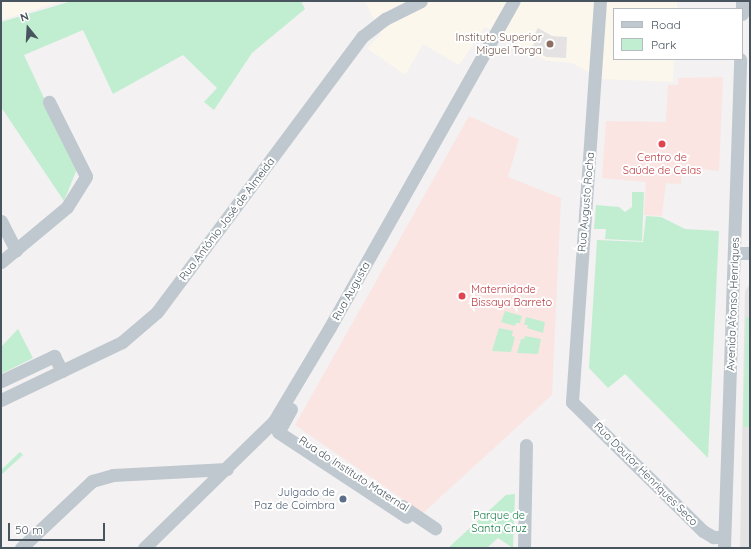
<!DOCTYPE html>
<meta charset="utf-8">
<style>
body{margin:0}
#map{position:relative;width:751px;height:549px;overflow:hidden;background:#f3f1f1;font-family:Quicksand,sans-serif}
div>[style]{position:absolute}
.commercial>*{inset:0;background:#fcf7ec}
.education>*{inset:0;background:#e4e2e3}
.medical>*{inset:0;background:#fbe5e3}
.green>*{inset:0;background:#c1eed1}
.minor>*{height:13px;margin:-6.5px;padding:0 6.5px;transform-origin:6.5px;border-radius:6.5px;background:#bfc8cf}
.dots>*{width:11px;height:11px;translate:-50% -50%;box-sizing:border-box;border:2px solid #fff;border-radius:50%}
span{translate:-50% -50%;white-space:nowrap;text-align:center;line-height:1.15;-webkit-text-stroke:4px #fff;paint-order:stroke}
.education-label{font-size:11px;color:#785e54}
.right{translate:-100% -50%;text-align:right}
.health-label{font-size:11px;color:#be3a42}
.left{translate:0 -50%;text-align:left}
.street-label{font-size:11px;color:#49555e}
.service-label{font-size:11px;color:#4e5e75}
.park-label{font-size:11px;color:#1a7e49}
.frame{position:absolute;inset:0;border:2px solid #49555e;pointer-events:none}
.legend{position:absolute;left:613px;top:8px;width:130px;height:52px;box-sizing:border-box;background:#fff;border:1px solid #b6bbbf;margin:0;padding:5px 7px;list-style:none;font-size:12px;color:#49555e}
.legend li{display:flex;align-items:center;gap:8px;height:20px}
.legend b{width:20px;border:1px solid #b6bbbf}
.north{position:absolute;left:8px;top:8px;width:40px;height:40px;-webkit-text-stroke:3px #fff;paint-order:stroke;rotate:342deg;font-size:11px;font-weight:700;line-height:16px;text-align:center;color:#49555e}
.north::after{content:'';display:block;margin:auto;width:14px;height:18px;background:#49555e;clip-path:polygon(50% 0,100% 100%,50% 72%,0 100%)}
.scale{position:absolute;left:8px;top:523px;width:97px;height:18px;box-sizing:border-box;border:2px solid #49555e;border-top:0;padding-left:5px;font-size:12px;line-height:14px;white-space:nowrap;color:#49555e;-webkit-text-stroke:3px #fff;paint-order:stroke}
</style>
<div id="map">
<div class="commercial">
<i style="clip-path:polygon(1px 1px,62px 1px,1px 20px)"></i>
<i style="clip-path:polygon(365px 1px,677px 1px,677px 9px,614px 9px,614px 59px,674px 59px,673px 82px,601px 79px,572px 63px,547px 61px,485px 27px,459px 65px,423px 44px,405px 75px,367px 48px,381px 34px)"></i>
</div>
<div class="education">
<i style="clip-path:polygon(538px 28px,552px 36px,567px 37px,566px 58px,546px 57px,531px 48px,535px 42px,531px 40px)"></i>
<i style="clip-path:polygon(750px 284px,750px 548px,740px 548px,745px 291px)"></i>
</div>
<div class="medical">
<i style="clip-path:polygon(723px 77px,719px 171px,682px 167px,681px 184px,666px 183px,662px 216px,644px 215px,646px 182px,602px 178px,606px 121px,666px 122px,668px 85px,678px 85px,678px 78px)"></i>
<i style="clip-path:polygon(469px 116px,519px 139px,508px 177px,561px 198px,552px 395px,423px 513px,295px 425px)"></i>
</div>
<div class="green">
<i style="clip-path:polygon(72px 1px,301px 1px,305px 9px,252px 53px,214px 110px,204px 102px,217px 88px,183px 55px,113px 94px,83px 30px,24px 55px,77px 169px,64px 201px,1px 107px,1px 22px)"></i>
<i style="clip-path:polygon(632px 192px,644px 192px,642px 241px,605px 239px,606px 229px,594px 229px,596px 205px,619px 207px,625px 212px,632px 207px)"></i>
<i style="clip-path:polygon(646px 216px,661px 217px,685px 229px,719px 231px,708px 458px,625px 374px,608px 388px,589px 368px,597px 240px,643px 242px)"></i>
<i style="clip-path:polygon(505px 311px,522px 316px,520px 323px,516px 323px,515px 326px,501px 322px)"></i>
<i style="clip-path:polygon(526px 317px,545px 322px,543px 333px,527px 328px,528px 325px,524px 325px)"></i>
<i style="clip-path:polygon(746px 317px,750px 317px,750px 427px,743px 427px)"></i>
<i style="clip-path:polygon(499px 328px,513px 331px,512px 336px,515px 337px,511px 352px,492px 351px)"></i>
<i style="clip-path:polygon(18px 329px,33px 358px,1px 374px,1px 347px)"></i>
<i style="clip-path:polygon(525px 336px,541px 339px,538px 354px,517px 353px,521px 339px,524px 339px)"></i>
<i style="clip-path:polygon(20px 452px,23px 455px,1px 475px,1px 470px)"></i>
<i style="clip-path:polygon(515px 494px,513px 548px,498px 538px,487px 548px,448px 548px,506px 495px)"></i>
</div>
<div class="minor">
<i style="left:600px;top:1px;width:402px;rotate:94deg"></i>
<i style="left:572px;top:402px;width:184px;rotate:44.6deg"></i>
<i style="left:703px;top:531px;width:12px;rotate:31deg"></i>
<i style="left:713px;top:537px;width:11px"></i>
<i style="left:742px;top:14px;width:13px;rotate:-90deg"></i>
<i style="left:1px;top:221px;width:33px;rotate:63deg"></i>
<i style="left:735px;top:253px;width:15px"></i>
<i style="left:1px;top:262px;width:86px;rotate:-39.8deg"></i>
<i style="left:67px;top:207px;width:36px;rotate:-58deg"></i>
<i style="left:86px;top:176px;width:83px;rotate:-116.6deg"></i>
<i style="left:1px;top:381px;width:59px;rotate:-25.3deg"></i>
<i style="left:54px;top:356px;width:17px;rotate:62deg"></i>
<i style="left:1px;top:400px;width:134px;rotate:-25.6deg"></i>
<i style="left:122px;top:342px;width:46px;rotate:-40.6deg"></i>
<i style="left:157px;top:312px;width:344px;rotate:-53.3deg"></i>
<i style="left:363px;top:36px;width:28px;rotate:-38deg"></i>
<i style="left:385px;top:19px;width:40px;rotate:-26.6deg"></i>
<i style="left:291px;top:409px;width:26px;rotate:119deg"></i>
<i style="left:278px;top:432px;width:154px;rotate:33.4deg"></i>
<i style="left:402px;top:506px;width:40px;rotate:34deg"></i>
<i style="left:21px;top:548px;width:98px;rotate:-43.3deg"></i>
<i style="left:92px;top:481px;width:22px;rotate:-16deg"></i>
<i style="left:113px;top:475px;width:114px;rotate:-3deg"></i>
<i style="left:144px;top:548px;width:182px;rotate:-44.3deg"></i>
<i style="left:274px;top:421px;width:109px;rotate:-59.2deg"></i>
<i style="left:330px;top:327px;width:374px;rotate:-60.6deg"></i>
<i style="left:524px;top:548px;width:103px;rotate:-88.9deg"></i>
<i style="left:724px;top:548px;width:489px;rotate:-88.1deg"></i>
</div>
<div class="dots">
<i style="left:550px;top:44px;background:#8d6e63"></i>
<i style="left:662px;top:144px;background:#e0444e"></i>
<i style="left:462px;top:296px;background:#e0444e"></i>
<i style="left:343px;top:499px;background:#5c6f8a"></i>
</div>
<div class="education-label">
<span class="right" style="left:542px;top:44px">Instituto Superior<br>Miguel Torga</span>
</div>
<div class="health-label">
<span style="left:662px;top:164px">Centro de<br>Saúde de Celas</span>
<span class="left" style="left:471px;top:296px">Maternidade<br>Bissaya Barreto</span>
</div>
<div class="street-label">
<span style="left:586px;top:202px;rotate:-85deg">Rua Augusto Rocha</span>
<span style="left:227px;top:219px;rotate:-53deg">Rua António José de Almeida</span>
<span style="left:351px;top:291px;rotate:-61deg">Rua Augusta</span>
<span style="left:733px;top:304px;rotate:-88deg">Avenida Afonso Henriques</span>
<span style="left:354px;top:474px;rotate:33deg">Rua do Instituto Maternal</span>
<span style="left:646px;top:474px;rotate:45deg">Rua Doutor Henriques Seco</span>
</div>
<div class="service-label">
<span class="right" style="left:335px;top:499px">Julgado de<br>Paz de Coimbra</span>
</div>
<div class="park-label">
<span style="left:499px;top:522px">Parque de<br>Santa Cruz</span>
</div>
<div class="frame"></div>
<ul class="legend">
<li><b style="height:5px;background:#bfc8cf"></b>Road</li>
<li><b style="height:11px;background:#c1eed1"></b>Park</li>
</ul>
<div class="north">N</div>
<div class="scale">50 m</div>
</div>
